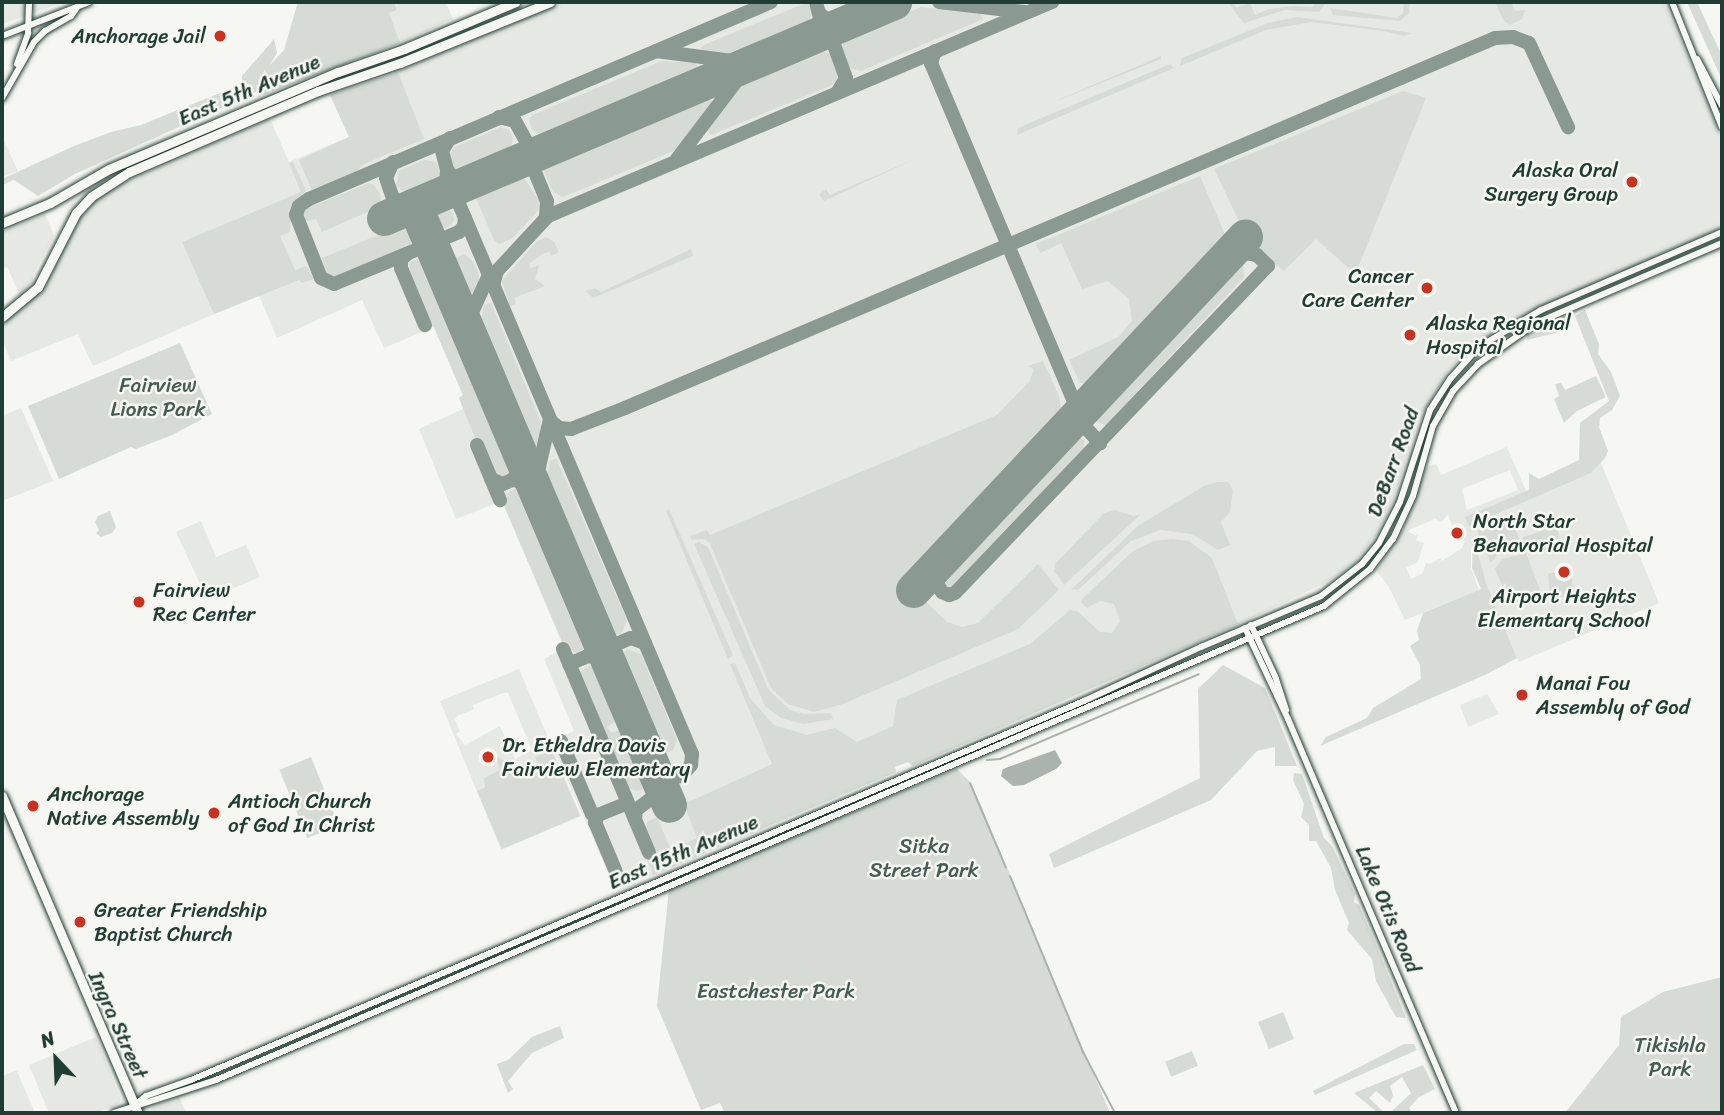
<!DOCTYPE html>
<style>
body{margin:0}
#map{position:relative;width:1724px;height:1115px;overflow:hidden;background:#f6f6f2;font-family:Sriracha,sans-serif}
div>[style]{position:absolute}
.built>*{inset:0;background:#e6e8e4}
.green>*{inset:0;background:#d6dbd6;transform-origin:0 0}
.round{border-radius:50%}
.water>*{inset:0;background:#aab3ae}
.stream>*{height:2px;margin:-1px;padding:0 1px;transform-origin:1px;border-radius:1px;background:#aab3ae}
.taxiway>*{height:14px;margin:-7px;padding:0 7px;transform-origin:7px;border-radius:7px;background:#8a9a93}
.runway>*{height:35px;margin:-17.5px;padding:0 17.5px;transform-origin:17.5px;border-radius:17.5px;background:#8a9a93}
.roads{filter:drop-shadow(0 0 2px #1f3d34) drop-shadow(0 0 2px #1f3d34)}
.secondary>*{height:6px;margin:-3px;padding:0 3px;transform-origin:3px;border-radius:3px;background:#f6f6f2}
.highway>*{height:9px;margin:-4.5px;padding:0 4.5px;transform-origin:4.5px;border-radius:4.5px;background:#f6f6f2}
.dots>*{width:19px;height:19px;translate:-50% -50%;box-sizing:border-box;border:4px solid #f6f6f2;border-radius:50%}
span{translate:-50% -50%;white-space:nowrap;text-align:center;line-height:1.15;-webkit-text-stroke:5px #f6f6f2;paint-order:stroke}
.poi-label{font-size:21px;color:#1f3d34}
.right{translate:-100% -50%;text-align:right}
.left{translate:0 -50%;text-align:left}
.street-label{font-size:21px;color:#1f3d34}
.park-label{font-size:21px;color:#445d54}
.frame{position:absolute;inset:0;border:4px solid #1f3d34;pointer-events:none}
.north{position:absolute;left:21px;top:1024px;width:70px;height:70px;-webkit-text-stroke:5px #f6f6f2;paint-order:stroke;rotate:337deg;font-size:19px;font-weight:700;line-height:28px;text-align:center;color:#1f3d34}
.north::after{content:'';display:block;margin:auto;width:24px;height:32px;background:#1f3d34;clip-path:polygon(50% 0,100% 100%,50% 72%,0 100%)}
</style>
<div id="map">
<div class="built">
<i style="clip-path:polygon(2px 2px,65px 2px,2px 24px)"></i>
<i style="clip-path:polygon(394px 2px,446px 2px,453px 19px,400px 43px,388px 13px,397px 10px)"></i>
<i style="clip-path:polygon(565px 2px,1664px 2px,1722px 139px,1722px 228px,1523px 315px,1473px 346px,1450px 368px,1419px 419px,1393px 502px,1377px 534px,1356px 562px,1329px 581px,1233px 627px,913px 766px,908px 762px,895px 767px,896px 772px,653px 875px,624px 884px,611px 879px,550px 741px,574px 731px,544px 659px,564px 648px,502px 501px,456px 519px,419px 429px,463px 409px,459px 398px,463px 395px,434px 327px,384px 348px,362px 300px,277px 338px,259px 295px,93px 366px,78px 334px,11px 361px,2px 339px,2px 325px,46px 286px,77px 222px,98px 198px,116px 186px,270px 119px,289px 162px,349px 137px,330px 95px,398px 72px)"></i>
<i style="clip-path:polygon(2px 137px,18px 171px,2px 177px)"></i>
<i style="clip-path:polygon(45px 214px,54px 236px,33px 275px,33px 281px,20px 295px,7px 267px,2px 269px,2px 232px)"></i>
<i style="clip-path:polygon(21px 408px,53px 481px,2px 501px,2px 416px)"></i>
<i style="clip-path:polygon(evenodd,1507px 447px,1527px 493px,1601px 463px,1659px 603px,1519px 662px,1471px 548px,1471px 568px,1479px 590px,1405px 620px,1389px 587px,1376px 570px,1402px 533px,1426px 467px,1436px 464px,1441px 475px,1507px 447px,1510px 470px,1518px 490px,1467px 510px,1462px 489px,1510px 470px,1507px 447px,1448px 514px,1452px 526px,1449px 535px,1465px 541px,1462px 548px,1442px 561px,1441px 558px,1430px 564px,1426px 563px,1423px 573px,1411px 579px,1406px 568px,1418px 562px,1424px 543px,1416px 540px,1418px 536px,1408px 532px,1409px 530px,1435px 519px,1442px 522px,1448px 514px)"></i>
<i style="clip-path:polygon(201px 521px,216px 557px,246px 545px,260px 577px,207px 599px,176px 532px)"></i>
<i style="clip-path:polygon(evenodd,519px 669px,581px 816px,501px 850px,440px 701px,519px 669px,503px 693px,508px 693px,532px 750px,515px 759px,500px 726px,465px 745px,456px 734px,460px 731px,455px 720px,457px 716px,474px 709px,473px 705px,503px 693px)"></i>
<i style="clip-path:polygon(1487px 694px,1499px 714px,1468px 727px,1460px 705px)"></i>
<i style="clip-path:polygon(96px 1037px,121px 1100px,119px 1103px,96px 1113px,49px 1113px,29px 1065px)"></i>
<i style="clip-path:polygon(15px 1071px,17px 1071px,35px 1113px,2px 1113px,2px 1076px)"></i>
<i style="clip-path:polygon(179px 1097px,186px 1113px,149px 1113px,153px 1106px)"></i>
</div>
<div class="green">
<i style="clip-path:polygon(298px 2px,394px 2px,397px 10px,389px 13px,400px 43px,258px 97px,258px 91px,75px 174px,38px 196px,14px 180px,2px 185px,2px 179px,74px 146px,111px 132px,141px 125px,242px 84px,242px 76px,274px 39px,277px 53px,269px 66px,284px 50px)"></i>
<i style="clip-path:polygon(808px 2px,813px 13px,808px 22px,732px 54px,702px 51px,701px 47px,706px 44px)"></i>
<i style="clip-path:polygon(1233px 2px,1236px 8px,1250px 3px,1255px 15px,1269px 9px,1293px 6px,1313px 7px,1315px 2px,1324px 2px,1324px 6px,1319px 12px,1285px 10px,1244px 23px,1230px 5px)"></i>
<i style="clip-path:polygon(1404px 2px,1410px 2px,1409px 13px,1400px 21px,1333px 15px,1330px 8px,1397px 18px,1403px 13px)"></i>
<i style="clip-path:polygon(1495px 2px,1512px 2px,1515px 11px,1525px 10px,1522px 19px,1510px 25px,1503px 20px)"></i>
<i style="clip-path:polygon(1687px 2px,1697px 2px,1722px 56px,1721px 78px)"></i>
<i style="clip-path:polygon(921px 7px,980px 13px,983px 19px,861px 71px,850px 68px,842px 48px,844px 40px)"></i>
<i style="clip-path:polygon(1297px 17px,1413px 33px,1404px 36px,1383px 31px,1311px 22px,1266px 30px,1180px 66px,1182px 58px,1268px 23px)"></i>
<i style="clip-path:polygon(820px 51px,831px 54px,839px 71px,836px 81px,830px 86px,711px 135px,709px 133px,708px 127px,747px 80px)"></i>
<i style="clip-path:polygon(1161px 56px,1161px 59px,1059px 100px,1060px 99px)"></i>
<i style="clip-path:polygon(662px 61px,696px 63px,698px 68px,540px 135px,532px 129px,529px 120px,532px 115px)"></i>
<i style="clip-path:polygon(1170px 64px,1174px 68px,1017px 135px,1018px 128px)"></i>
<i style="clip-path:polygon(398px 72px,424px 139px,362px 165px,356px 173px,312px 191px,299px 160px,349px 137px,330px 95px)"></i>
<i style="clip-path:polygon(1403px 91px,1426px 98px,1357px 270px,1352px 271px,1316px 239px,1284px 271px,1250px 244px,1214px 169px)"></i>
<i style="clip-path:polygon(708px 98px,713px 102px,676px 150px,563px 197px,553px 192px,544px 171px,547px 165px)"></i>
<i style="clip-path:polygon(501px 127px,509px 130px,513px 138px,511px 149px,460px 171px,453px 168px,449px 155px,455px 147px)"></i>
<i style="clip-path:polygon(915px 159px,824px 201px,819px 195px,826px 189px,830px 195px)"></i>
<i style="clip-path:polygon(424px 160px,436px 162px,440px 170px,439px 179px,408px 193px,401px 190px,397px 184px,399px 171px)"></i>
<i style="clip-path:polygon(293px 162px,306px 190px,291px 210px,290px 232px,280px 236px,295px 270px,306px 266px,314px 279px,302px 283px,299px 280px,214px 314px,182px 242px,301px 192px,289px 163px)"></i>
<i style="clip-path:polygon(523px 176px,539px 201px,538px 211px,512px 239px,499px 244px,494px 240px,476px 198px)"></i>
<i style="clip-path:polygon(1200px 176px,1227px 239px,1094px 383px,1080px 383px,1069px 360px,1118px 337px,1132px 321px,1129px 299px,1108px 281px,1082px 289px,1061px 243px,1040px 253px,1036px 244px)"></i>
<i style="clip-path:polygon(369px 183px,374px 185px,380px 194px,381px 206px,322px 232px,316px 219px,305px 222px,304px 211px,308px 208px)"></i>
<i class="round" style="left:434px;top:208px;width:20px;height:20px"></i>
<i style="clip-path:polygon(403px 225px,412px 234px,410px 245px,339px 277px,327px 274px,322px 258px)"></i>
<i style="clip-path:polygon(546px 237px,554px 242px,559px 252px,551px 256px,549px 252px,542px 254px,529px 264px,531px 268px,539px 265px,535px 279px,545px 286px,514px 298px,516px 304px,510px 306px,502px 281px,537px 241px)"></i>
<i style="clip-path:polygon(691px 249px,693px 256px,593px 298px,585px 291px,595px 288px,601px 292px)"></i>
<i style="clip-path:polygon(464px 254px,473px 261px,479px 274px,479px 282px,471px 299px,468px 299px,453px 266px,455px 258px)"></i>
<i style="clip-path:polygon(417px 259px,428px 269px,511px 466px,510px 473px,501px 477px,496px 474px,481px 439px,475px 438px,459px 398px,463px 395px,409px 269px,410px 262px)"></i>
<i style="clip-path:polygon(1239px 264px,1243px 264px,1244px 277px,1106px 425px,1097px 422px,1095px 410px,1228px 269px)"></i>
<i style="clip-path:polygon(491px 303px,541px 422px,540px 441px,533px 451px,480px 328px,484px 305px)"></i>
<i style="clip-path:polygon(1585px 310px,1599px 344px,1598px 354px,1611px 372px,1620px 396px,1612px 410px,1600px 418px,1599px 427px,1608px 451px,1605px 458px,1591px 473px,1469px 526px,1465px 517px,1529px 490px,1529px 473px,1539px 479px,1579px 460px,1580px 423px,1609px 401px,1575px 316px)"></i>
<i style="clip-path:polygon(1565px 317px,1572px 318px,1564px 331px,1527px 340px,1527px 333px)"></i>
<i style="clip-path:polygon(180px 343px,212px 414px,172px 435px,136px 449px,131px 447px,59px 479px,28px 406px)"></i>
<i style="clip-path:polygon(1043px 361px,1059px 396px,1061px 411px,1056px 420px,905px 582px,947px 622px,962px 627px,978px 623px,1038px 564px,1059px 590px,1018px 629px,843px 704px,814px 712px,788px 704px,771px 688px,710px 544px,705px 539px,692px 540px,690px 536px,707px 530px,710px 535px,997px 415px,1029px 382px,1034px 369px,1027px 366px)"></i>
<i style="clip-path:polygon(1596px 376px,1606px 397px,1577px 411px,1564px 423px,1554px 399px,1559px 396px,1555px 384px,1561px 383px,1565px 390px)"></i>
<i style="clip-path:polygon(1075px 435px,1085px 441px,1083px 449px,959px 585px,949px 588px,944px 581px,945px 575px)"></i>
<i style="clip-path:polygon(556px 458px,627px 620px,621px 634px,612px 635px,605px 630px,548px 492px,546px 482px,550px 461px)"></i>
<i style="clip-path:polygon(1218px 482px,1228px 482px,1233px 490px,1230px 512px,1221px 522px,1230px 545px,1218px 550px,1192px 534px,1160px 530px,1131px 541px,1078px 590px,1072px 589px,1139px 525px,1204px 486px)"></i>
<i style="clip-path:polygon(517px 488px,524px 496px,584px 638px,584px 648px,577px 653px,565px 648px,502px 501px,507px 498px,508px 492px)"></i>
<i style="clip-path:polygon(669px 509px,733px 655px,728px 659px,666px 511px)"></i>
<i style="clip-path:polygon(1114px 510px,1134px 516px,1141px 514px,1064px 585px,1054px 571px,1055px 564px,1104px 513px)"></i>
<i style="clip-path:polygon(110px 511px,116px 527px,112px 533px,101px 537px,96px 533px,99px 530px,95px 522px,98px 516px)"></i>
<i style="clip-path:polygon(1511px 517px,1522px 547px,1497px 555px,1491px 563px,1477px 531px)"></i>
<i style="clip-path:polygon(1557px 525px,1559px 539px,1526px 548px,1522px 538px)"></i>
<i style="clip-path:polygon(1473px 536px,1486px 583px,1517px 658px,1485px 675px,1320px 746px,1326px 737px,1367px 718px,1373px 708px,1421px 679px,1420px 665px,1410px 646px,1419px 640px,1417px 631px,1423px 613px,1481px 589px,1472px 568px)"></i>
<i style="clip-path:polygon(1172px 539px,1189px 541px,1212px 558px,1238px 624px,913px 766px,908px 762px,895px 767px,896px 772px,653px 875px,647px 859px,656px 854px,646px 831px,647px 822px,657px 817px,671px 850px,697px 838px,684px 804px,772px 764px,730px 664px,735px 663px,750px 698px,774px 725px,807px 735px,835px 728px,857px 742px,893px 726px,897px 700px,1030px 644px,1070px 610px,1077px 611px,1100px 632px,1112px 633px,1120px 621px,1114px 604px,1100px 601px,1087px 608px,1081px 602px,1083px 598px,1132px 552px,1153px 541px)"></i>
<i style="clip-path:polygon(698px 542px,708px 547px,768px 689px,790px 710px,804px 714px,831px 713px,833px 719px,804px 724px,781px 718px,765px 706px,694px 544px)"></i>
<i style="clip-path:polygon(1526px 553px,1542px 595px,1511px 605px,1495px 569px,1502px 559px)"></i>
<i style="clip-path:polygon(1562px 570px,1572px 579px,1572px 588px,1559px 599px,1556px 595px,1550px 597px,1548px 574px)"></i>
<i style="clip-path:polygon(627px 649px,641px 654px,677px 740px,673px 750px,666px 753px,656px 746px,619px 661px)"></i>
<i style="clip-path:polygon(1223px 665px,1265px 688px,1297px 766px,1275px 766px,1275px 747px,1257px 751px,1211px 800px,1054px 868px,1049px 854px,1200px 778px,1198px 689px)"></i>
<i style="clip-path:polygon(589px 666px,599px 671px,619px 719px,607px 727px,611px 733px,622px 729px,646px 784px,644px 789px,636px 791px,629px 788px,580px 672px)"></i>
<i style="clip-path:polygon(552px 751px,580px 816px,502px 849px,477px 791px,485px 787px,484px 778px,500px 770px,496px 755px,506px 763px,518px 765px,524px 778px,541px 771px,535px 757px)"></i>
<i style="left:311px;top:757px;width:74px;height:34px;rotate:68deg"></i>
<i style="clip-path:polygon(957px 769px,969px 781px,982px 808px,1110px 1113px,725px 1113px,720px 1103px,701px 1110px,657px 1006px,669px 889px)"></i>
<i style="clip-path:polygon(1294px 773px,1302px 774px,1324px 838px,1332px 846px,1355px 894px,1354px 902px,1359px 905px,1375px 942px,1406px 1018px,1396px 1017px,1376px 981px,1372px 959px,1347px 930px,1349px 923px,1335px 890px,1331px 868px,1316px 841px,1309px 841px,1309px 825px,1301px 817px,1304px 804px,1293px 780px)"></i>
<i style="clip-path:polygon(1722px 977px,1722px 1113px,1565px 1113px,1619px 1045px,1621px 1017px,1663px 992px)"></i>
<i style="left:1283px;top:1012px;width:29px;height:27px;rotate:68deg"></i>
<i style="clip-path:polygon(560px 1026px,564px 1038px,532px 1053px,508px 1081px,513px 1089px,508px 1093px,497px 1064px,508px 1060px,532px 1037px)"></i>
<i style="clip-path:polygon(1404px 1044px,1414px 1044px,1417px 1050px,1315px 1095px,1313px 1091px)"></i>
<i style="left:1192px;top:1051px;width:16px;height:29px;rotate:68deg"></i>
<i style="clip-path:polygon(1423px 1065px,1435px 1089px,1419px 1097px,1409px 1108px,1413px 1113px,1390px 1113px,1411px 1093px,1402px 1077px,1390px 1086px,1393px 1095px,1390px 1103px,1376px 1091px,1369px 1098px,1385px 1113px,1378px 1113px,1354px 1093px)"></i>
</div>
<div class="water">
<i style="clip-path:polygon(1055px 750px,1062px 763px,1056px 769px,1024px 785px,1013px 786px,1001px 776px,1003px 769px)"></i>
</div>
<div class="stream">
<i style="left:987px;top:760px;width:13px;rotate:-4deg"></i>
<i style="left:1000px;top:759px;width:216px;rotate:-23.1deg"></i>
<i style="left:970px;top:783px;width:92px;rotate:67deg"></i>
<i style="left:1010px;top:876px;width:191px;rotate:67.5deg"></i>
<i style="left:1083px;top:1052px;width:69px;rotate:62.3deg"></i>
</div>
<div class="taxiway">
<i style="left:939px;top:2px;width:86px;rotate:6.7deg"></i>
<i style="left:820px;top:14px;width:13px;rotate:39deg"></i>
<i style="left:830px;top:22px;width:16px"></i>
<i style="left:811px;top:37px;width:12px"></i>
<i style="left:823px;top:37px;width:14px;rotate:36deg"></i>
<i style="left:834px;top:45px;width:35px;rotate:70deg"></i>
<i style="left:846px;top:78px;width:17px;rotate:121deg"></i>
<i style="left:811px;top:37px;width:18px;rotate:-56deg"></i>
<i style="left:821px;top:22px;width:21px;rotate:-104deg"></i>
<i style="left:656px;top:51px;width:86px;rotate:7.4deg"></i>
<i style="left:741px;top:62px;width:17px;rotate:-10deg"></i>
<i style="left:935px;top:51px;width:13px;rotate:108deg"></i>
<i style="left:931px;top:63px;width:381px;rotate:67.1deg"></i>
<i style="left:1079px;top:414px;width:16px;rotate:63deg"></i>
<i style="left:1086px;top:428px;width:21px;rotate:47deg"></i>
<i style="left:499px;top:117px;width:16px;rotate:14deg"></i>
<i style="left:515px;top:121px;width:26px;rotate:61deg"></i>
<i style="left:528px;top:144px;width:18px;rotate:16deg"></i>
<i style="left:450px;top:138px;width:15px;rotate:122deg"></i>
<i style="left:442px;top:151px;width:20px;rotate:75deg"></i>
<i style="left:447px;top:170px;width:14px;rotate:51deg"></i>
<i style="left:456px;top:181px;width:14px"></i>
<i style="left:677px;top:159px;width:111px;rotate:-52.7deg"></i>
<i style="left:744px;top:71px;width:19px;rotate:-39deg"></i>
<i style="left:393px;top:162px;width:17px;rotate:114deg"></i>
<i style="left:386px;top:178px;width:21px;rotate:71deg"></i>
<i style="left:393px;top:198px;width:10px;rotate:37deg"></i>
<i style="left:401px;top:204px;width:15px"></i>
<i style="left:515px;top:162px;width:12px;rotate:14deg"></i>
<i style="left:527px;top:165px;width:11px;rotate:41deg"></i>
<i style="left:535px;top:172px;width:31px;rotate:68deg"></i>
<i style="left:547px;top:201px;width:16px;rotate:94deg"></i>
<i style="left:447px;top:170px;width:16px;rotate:94deg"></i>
<i style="left:446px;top:186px;width:10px;rotate:127deg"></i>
<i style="left:440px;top:194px;width:10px;rotate:6deg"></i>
<i style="left:450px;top:195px;width:13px;rotate:45deg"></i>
<i style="left:459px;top:204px;width:597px;rotate:67.04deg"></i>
<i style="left:692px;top:754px;width:11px;rotate:95deg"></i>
<i style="left:691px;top:765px;width:15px;rotate:132deg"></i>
<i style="left:681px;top:776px;width:15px;rotate:169deg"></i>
<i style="left:666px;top:779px;width:14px;rotate:-146deg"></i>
<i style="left:465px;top:218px;width:8px;rotate:97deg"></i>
<i style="left:464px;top:226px;width:8px;rotate:130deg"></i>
<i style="left:459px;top:232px;width:135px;rotate:157.4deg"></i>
<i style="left:334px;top:284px;width:14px;rotate:-155deg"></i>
<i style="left:321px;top:278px;width:68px;rotate:-111.6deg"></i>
<i style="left:296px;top:215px;width:9px;rotate:-72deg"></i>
<i style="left:299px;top:206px;width:12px;rotate:-35deg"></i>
<i style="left:309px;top:199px;width:502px;rotate:-23.09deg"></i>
<i style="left:407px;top:254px;width:8px;rotate:135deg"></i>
<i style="left:401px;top:260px;width:8px;rotate:90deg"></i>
<i style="left:401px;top:268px;width:62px;rotate:67.2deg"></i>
<i style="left:493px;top:285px;width:15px;rotate:-74deg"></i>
<i style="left:497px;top:271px;width:75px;rotate:-47.2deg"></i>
<i style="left:548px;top:216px;width:548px;rotate:-23.01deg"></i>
<i style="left:468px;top:332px;width:11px;rotate:-90deg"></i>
<i style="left:468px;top:321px;width:51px;rotate:-65.5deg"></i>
<i style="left:552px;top:422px;width:9px;rotate:41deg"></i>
<i style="left:559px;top:428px;width:12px;rotate:5deg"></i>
<i style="left:571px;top:429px;width:58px;rotate:-21.3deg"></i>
<i style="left:625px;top:408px;width:945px;rotate:-23.04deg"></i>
<i style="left:1495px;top:38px;width:18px;rotate:-3deg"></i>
<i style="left:1513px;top:37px;width:17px;rotate:21deg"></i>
<i style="left:1529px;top:43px;width:93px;rotate:65.1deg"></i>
<i style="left:477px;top:445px;width:60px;rotate:67.3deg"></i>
<i style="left:491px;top:479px;width:13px;rotate:23deg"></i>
<i style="left:503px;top:484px;width:40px;rotate:-25deg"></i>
<i style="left:539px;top:467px;width:49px;rotate:-77.1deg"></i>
<i style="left:513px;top:480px;width:14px;rotate:12deg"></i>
<i style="left:527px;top:483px;width:19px;rotate:54deg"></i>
<i style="left:513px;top:480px;width:15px;rotate:-58deg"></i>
<i style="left:521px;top:467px;width:16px;rotate:-97deg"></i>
<i style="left:948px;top:553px;width:29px;rotate:117deg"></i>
<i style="left:935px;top:579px;width:15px;rotate:62deg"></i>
<i style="left:942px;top:592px;width:8px;rotate:23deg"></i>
<i style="left:949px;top:595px;width:6px;rotate:-18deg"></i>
<i style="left:955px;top:593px;width:453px;rotate:-46.3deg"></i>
<i style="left:1268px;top:266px;width:16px;rotate:-135deg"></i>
<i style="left:1257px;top:255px;width:11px;rotate:-170deg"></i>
<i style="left:1246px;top:253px;width:35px;rotate:153deg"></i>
<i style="left:563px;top:649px;width:221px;rotate:67.1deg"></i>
<i style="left:588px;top:656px;width:14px;rotate:12deg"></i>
<i style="left:602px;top:659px;width:16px;rotate:52deg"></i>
<i style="left:588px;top:656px;width:12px;rotate:-55deg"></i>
<i style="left:595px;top:646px;width:14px;rotate:-90deg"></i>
<i style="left:569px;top:664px;width:67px;rotate:-22.8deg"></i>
<i style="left:631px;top:638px;width:15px;rotate:20deg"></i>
<i style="left:561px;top:741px;width:79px;rotate:67deg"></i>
<i style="left:592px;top:814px;width:6px;rotate:9deg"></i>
<i style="left:598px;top:815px;width:32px;rotate:-22deg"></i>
<i style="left:598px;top:815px;width:8px;rotate:113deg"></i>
<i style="left:595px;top:822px;width:54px;rotate:67.2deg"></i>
<i style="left:635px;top:819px;width:9px;rotate:-84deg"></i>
<i style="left:636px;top:810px;width:25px;rotate:-37deg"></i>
<i style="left:656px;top:795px;width:15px;rotate:-82deg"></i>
</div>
<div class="runway">
<i style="left:384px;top:218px;width:554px;rotate:-22.95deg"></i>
<i style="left:422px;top:223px;width:632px;rotate:67deg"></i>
<i style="left:913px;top:590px;width:485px;rotate:-46.8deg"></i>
</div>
<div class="roads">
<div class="secondary">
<i style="left:1672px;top:2px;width:135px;rotate:68.2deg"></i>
<i style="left:2px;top:36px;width:93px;rotate:-21.3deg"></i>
<i style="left:1697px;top:59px;width:53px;rotate:62deg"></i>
<i style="left:17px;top:64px;width:33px;rotate:-70deg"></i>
<i style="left:28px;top:33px;width:31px;rotate:-88deg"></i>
<i style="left:2px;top:98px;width:64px;rotate:-60.3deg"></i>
<i style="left:34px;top:42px;width:16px;rotate:-45deg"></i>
<i style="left:45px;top:31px;width:30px;rotate:-30deg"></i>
<i style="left:71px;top:16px;width:12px;rotate:-55deg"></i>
<i style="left:1251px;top:625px;width:56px;rotate:64.8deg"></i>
<i style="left:1275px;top:676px;width:36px;rotate:72deg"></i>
<i style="left:1245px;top:628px;width:101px;rotate:64.7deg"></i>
<i style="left:1288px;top:719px;width:428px;rotate:66.9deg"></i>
<i style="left:136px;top:1104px;width:13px;rotate:-39deg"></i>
<i style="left:146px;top:1096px;width:48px;rotate:-19.6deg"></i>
<i style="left:191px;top:1080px;width:970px;rotate:-23deg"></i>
<i style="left:1084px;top:701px;width:129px;rotate:-24.8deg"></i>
<i style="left:1201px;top:647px;width:130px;rotate:-23deg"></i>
<i style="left:1321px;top:596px;width:52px;rotate:-38deg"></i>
<i style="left:1362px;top:564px;width:27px;rotate:-51deg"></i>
<i style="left:1379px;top:543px;width:46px;rotate:-62.9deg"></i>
<i style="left:1400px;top:502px;width:97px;rotate:-71.9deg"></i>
<i style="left:1430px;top:410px;width:38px;rotate:-57deg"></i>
<i style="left:1451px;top:378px;width:42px;rotate:-47.9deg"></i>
<i style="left:1479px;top:347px;width:72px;rotate:-30.8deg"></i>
<i style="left:1541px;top:310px;width:197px;rotate:-23.3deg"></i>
<i style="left:114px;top:1113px;width:107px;rotate:-17.9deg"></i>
<i style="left:216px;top:1080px;width:1205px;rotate:-23.16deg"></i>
<i style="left:1324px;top:606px;width:59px;rotate:-38.8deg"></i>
<i style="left:1370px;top:569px;width:38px;rotate:-53deg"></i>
<i style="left:1393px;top:539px;width:47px;rotate:-65.1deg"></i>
<i style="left:1413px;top:496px;width:73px;rotate:-74.1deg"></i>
<i style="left:1433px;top:426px;width:40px;rotate:-60.3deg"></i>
<i style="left:1453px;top:391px;width:37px;rotate:-47deg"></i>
<i style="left:1478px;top:364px;width:71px;rotate:-35.3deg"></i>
<i style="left:1536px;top:323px;width:202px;rotate:-23.3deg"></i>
</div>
<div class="highway">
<i style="left:2px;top:223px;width:52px;rotate:-22.6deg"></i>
<i style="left:50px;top:203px;width:68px;rotate:-30deg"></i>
<i style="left:109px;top:169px;width:249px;rotate:-23deg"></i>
<i style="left:338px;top:72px;width:70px;rotate:-19.2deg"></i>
<i style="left:404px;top:49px;width:121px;rotate:-22.8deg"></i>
<i style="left:2px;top:317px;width:47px;rotate:-39.8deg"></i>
<i style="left:38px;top:287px;width:83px;rotate:-62.8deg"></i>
<i style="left:76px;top:213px;width:23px;rotate:-47deg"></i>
<i style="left:92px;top:196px;width:44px;rotate:-33deg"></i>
<i style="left:129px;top:172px;width:206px;rotate:-23.2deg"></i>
<i style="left:318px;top:91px;width:87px;rotate:-18.9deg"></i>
<i style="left:400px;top:63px;width:162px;rotate:-22.1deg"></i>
<i style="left:2px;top:796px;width:345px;rotate:66.8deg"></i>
</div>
</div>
<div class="dots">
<i style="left:220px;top:36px;background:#c8321e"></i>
<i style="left:1632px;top:182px;background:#c8321e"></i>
<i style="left:1427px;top:288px;background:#c8321e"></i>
<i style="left:1410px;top:335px;background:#c8321e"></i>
<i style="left:1457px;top:533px;background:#c8321e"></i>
<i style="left:1564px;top:572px;background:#c8321e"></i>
<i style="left:139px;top:602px;background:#c8321e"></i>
<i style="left:1522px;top:695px;background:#c8321e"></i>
<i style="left:488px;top:757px;background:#c8321e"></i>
<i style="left:33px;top:806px;background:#c8321e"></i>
<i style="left:214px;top:813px;background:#c8321e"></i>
<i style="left:80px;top:922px;background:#c8321e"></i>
</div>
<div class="poi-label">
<span class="right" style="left:206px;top:36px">Anchorage Jail</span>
<span class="right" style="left:1618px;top:182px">Alaska Oral<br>Surgery Group</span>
<span class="right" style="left:1413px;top:288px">Cancer<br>Care Center</span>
<span class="left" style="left:1426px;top:335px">Alaska Regional<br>Hospital</span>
<span class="left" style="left:1473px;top:533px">North Star<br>Behavorial Hospital</span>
<span class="left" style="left:153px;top:602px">Fairview<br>Rec Center</span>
<span style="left:1564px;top:608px">Airport Heights<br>Elementary School</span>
<span class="left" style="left:1536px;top:695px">Manai Fou<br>Assembly of God</span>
<span class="left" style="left:502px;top:757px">Dr. Etheldra Davis<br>Fairview Elementary</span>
<span class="left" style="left:47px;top:806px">Anchorage<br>Native Assembly</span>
<span class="left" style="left:228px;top:813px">Antioch Church<br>of God In Christ</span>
<span class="left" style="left:94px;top:922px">Greater Friendship<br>Baptist Church</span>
</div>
<div class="street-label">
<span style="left:249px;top:90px;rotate:-23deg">East 5th Avenue</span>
<span style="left:1393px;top:462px;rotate:-70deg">DeBarr Road</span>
<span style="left:683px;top:852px;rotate:-23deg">East 15th Avenue</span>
<span style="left:1388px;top:909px;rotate:67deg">Lake Otis Road</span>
<span style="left:118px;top:1025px;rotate:66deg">Ingra Street</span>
</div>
<div class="park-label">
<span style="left:158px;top:397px">Fairview<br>Lions Park</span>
<span style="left:924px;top:858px">Sitka<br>Street Park</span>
<span style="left:776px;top:991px">Eastchester Park</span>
<span style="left:1670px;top:1057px">Tikishla<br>Park</span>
</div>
<div class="frame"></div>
<div class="north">N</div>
</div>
